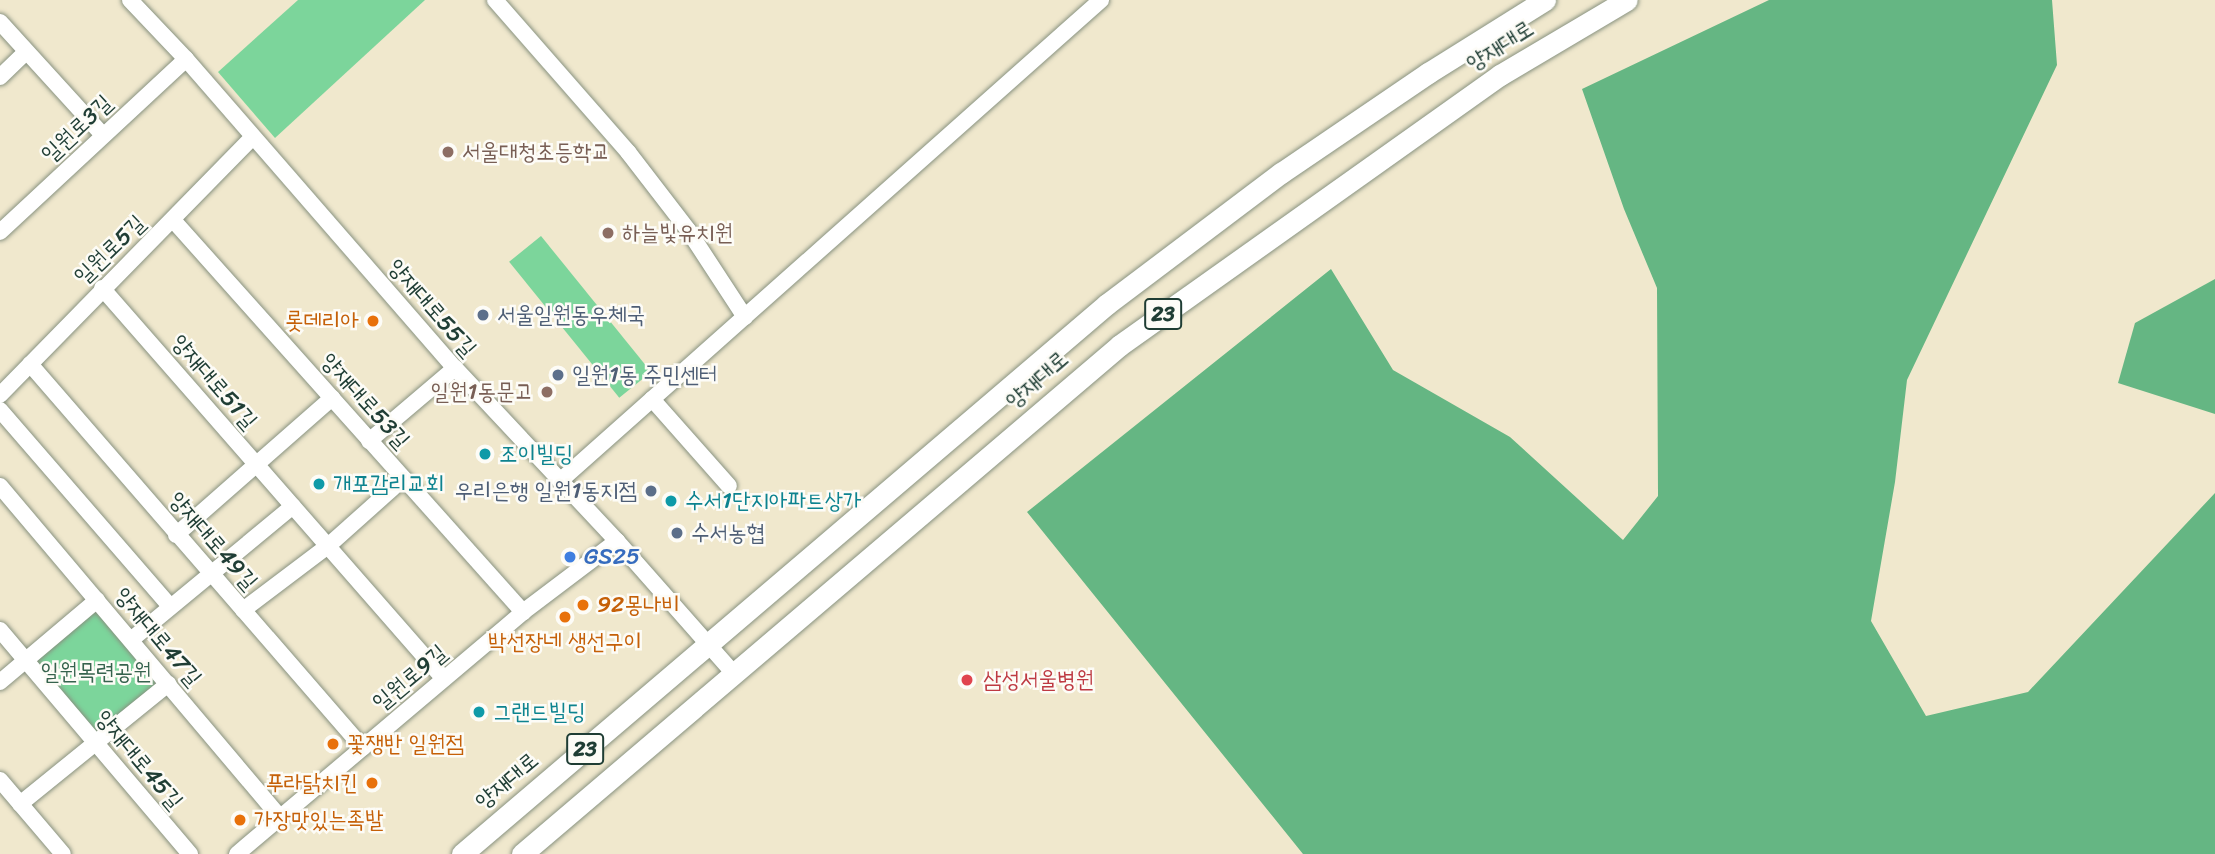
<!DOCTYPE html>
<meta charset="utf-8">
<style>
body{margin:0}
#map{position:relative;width:2215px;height:854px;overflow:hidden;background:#f0e8cd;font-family:Sriracha,"Poor Story",sans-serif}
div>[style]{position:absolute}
.green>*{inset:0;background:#7cd59b;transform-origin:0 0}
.forest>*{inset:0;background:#65b683}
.roads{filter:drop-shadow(0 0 2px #889280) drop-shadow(0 0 2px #889280)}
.minor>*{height:16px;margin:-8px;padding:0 8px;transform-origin:8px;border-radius:8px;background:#fff}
.major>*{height:21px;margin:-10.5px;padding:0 10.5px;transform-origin:10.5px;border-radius:10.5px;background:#fff}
.dots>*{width:19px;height:19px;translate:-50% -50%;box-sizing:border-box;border:4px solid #fdfcf7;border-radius:50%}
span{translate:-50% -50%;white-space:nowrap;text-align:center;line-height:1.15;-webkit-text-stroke:5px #fdfcf7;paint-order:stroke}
.shield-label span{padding:2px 5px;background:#fdfcf7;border:2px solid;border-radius:5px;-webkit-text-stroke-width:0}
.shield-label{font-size:21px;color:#1f3d34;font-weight:700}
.street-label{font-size:23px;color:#1f3d34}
.education-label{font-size:23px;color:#785e54}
.left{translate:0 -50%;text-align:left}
.right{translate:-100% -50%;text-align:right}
.service-label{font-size:23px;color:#4e5e75}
.food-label{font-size:23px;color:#c56008}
.culture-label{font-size:23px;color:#0d838f}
.shop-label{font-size:23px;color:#366cbe}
.park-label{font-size:23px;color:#36634e}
.health-label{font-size:23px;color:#be3a42}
</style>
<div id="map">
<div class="green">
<i style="clip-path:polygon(298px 0,425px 0,275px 138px,218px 72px)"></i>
<i style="left:541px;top:236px;width:175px;height:41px;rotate:51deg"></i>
<i style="left:97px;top:605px;width:102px;height:87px;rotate:50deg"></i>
</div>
<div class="forest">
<i style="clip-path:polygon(1769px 0,2052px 0,2057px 65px,1907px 380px,1895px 482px,1871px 621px,1926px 716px,2028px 692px,2215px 493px,2215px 854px,1303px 854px,1027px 512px,1331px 269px,1393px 370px,1510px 437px,1623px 540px,1658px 496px,1657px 288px,1624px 209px,1582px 89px)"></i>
<i style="clip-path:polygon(2215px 279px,2215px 414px,2118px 383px,2135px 323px)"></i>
</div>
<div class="roads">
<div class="minor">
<i style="left:130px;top:0;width:81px;rotate:46.5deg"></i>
<i style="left:186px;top:59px;width:410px;rotate:49deg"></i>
<i style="left:455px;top:368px;width:237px;rotate:46.9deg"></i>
<i style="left:617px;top:541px;width:179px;rotate:48.6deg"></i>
<i style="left:495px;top:0;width:202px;rotate:48.8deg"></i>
<i style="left:628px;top:152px;width:98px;rotate:52.4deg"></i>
<i style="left:688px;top:230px;width:104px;rotate:56.8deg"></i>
<i style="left:0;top:22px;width:153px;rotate:47.7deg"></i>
<i style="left:0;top:77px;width:36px;rotate:-44deg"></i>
<i style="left:173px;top:220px;width:526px;rotate:48.24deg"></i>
<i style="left:0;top:232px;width:254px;rotate:-42.9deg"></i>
<i style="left:102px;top:288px;width:519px;rotate:48.82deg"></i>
<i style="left:30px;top:364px;width:508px;rotate:49.07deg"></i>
<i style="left:0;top:395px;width:360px;rotate:-45.6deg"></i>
<i style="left:652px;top:399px;width:116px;rotate:48.5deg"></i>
<i style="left:0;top:410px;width:259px;rotate:49.1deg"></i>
<i style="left:369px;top:441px;width:113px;rotate:-40.3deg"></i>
<i style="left:560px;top:481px;width:724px;rotate:-41.64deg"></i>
<i style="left:0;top:486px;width:434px;rotate:49.8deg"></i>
<i style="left:176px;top:535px;width:208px;rotate:-41.3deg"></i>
<i style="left:243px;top:610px;width:106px;rotate:-37deg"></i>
<i style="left:328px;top:546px;width:101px;rotate:-41.8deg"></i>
<i style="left:0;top:630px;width:294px;rotate:49.7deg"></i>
<i style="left:131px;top:640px;width:210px;rotate:-39.6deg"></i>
<i style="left:0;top:682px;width:127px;rotate:-40.2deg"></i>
<i style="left:0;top:780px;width:97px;rotate:49.6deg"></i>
<i style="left:20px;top:804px;width:191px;rotate:-39deg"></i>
<i style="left:237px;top:854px;width:375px;rotate:-40.2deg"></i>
<i style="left:523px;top:612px;width:118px;rotate:-37.1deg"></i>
</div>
<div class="major">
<i style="left:462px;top:854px;width:848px;rotate:-40.45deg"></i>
<i style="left:1107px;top:304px;width:218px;rotate:-37deg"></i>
<i style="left:1281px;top:173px;width:178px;rotate:-34.2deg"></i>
<i style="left:1428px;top:73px;width:138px;rotate:-32deg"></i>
<i style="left:522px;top:854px;width:785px;rotate:-40.4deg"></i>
<i style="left:1120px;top:345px;width:466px;rotate:-35.4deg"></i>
<i style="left:1500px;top:75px;width:147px;rotate:-30.6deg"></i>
</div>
</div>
<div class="dots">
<i style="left:448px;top:152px;background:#8d6e63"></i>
<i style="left:608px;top:233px;background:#8d6e63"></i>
<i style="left:483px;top:315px;background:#5c6f8a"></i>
<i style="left:373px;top:321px;background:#e8710a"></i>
<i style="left:558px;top:375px;background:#5c6f8a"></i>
<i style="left:547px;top:392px;background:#8d6e63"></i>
<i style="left:485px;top:454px;background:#0f9aa8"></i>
<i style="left:319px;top:484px;background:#0f9aa8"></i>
<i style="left:651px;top:491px;background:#5c6f8a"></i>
<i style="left:671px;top:501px;background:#0f9aa8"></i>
<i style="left:677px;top:533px;background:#5c6f8a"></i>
<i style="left:570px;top:557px;background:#3f7fe0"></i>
<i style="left:583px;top:605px;background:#e8710a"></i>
<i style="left:565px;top:617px;background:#e8710a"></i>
<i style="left:967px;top:680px;background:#e0444e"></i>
<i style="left:479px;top:712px;background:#0f9aa8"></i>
<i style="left:333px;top:744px;background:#e8710a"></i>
<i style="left:372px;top:783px;background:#e8710a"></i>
<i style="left:240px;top:820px;background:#e8710a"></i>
</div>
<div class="shield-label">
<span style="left:1163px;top:314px">23</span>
<span style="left:585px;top:749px">23</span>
</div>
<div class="street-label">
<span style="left:1500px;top:46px;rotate:-32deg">양재대로</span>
<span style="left:77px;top:129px;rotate:-43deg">일원로3길</span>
<span style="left:110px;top:250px;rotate:-44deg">일원로5길</span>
<span style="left:432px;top:308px;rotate:49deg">양재대로55길</span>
<span style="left:1037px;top:380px;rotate:-41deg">양재대로</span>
<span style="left:214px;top:382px;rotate:49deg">양재대로51길</span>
<span style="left:365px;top:401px;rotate:48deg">양재대로53길</span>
<span style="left:213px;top:541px;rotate:49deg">양재대로49길</span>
<span style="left:158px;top:637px;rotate:50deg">양재대로47길</span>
<span style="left:410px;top:678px;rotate:-40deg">일원로9길</span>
<span style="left:139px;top:760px;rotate:50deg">양재대로45길</span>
<span style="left:507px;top:781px;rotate:-40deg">양재대로</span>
</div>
<div class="education-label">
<span class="left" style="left:462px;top:152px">서울대청초등학교</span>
<span class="left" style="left:622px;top:233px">하늘빛유치원</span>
<span class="right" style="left:533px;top:392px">일원1동문고</span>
</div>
<div class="service-label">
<span class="left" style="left:497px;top:315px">서울일원동우체국</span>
<span class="left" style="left:572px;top:375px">일원1동 주민센터</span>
<span class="right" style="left:637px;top:491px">우리은행 일원1동지점</span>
<span class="left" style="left:691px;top:533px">수서농협</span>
</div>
<div class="food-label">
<span class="right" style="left:359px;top:321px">롯데리아</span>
<span class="left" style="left:597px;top:605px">92몽나비</span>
<span style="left:565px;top:642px">박선장네 생선구이</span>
<span class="left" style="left:347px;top:744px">꽃쟁반 일원점</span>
<span class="right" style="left:358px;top:783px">푸라닭치킨</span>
<span class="left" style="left:254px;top:820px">가장맛있는족발</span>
</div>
<div class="culture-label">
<span class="left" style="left:499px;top:454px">조이빌딩</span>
<span class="left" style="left:333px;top:484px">개포감리교회</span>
<span class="left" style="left:685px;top:501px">수서1단지아파트상가</span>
<span class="left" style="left:493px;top:712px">그랜드빌딩</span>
</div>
<div class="shop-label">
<span class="left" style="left:584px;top:557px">GS25</span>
</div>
<div class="park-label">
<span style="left:96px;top:672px">일원목련공원</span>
</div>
<div class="health-label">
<span class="left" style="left:983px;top:680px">삼성서울병원</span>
</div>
</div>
